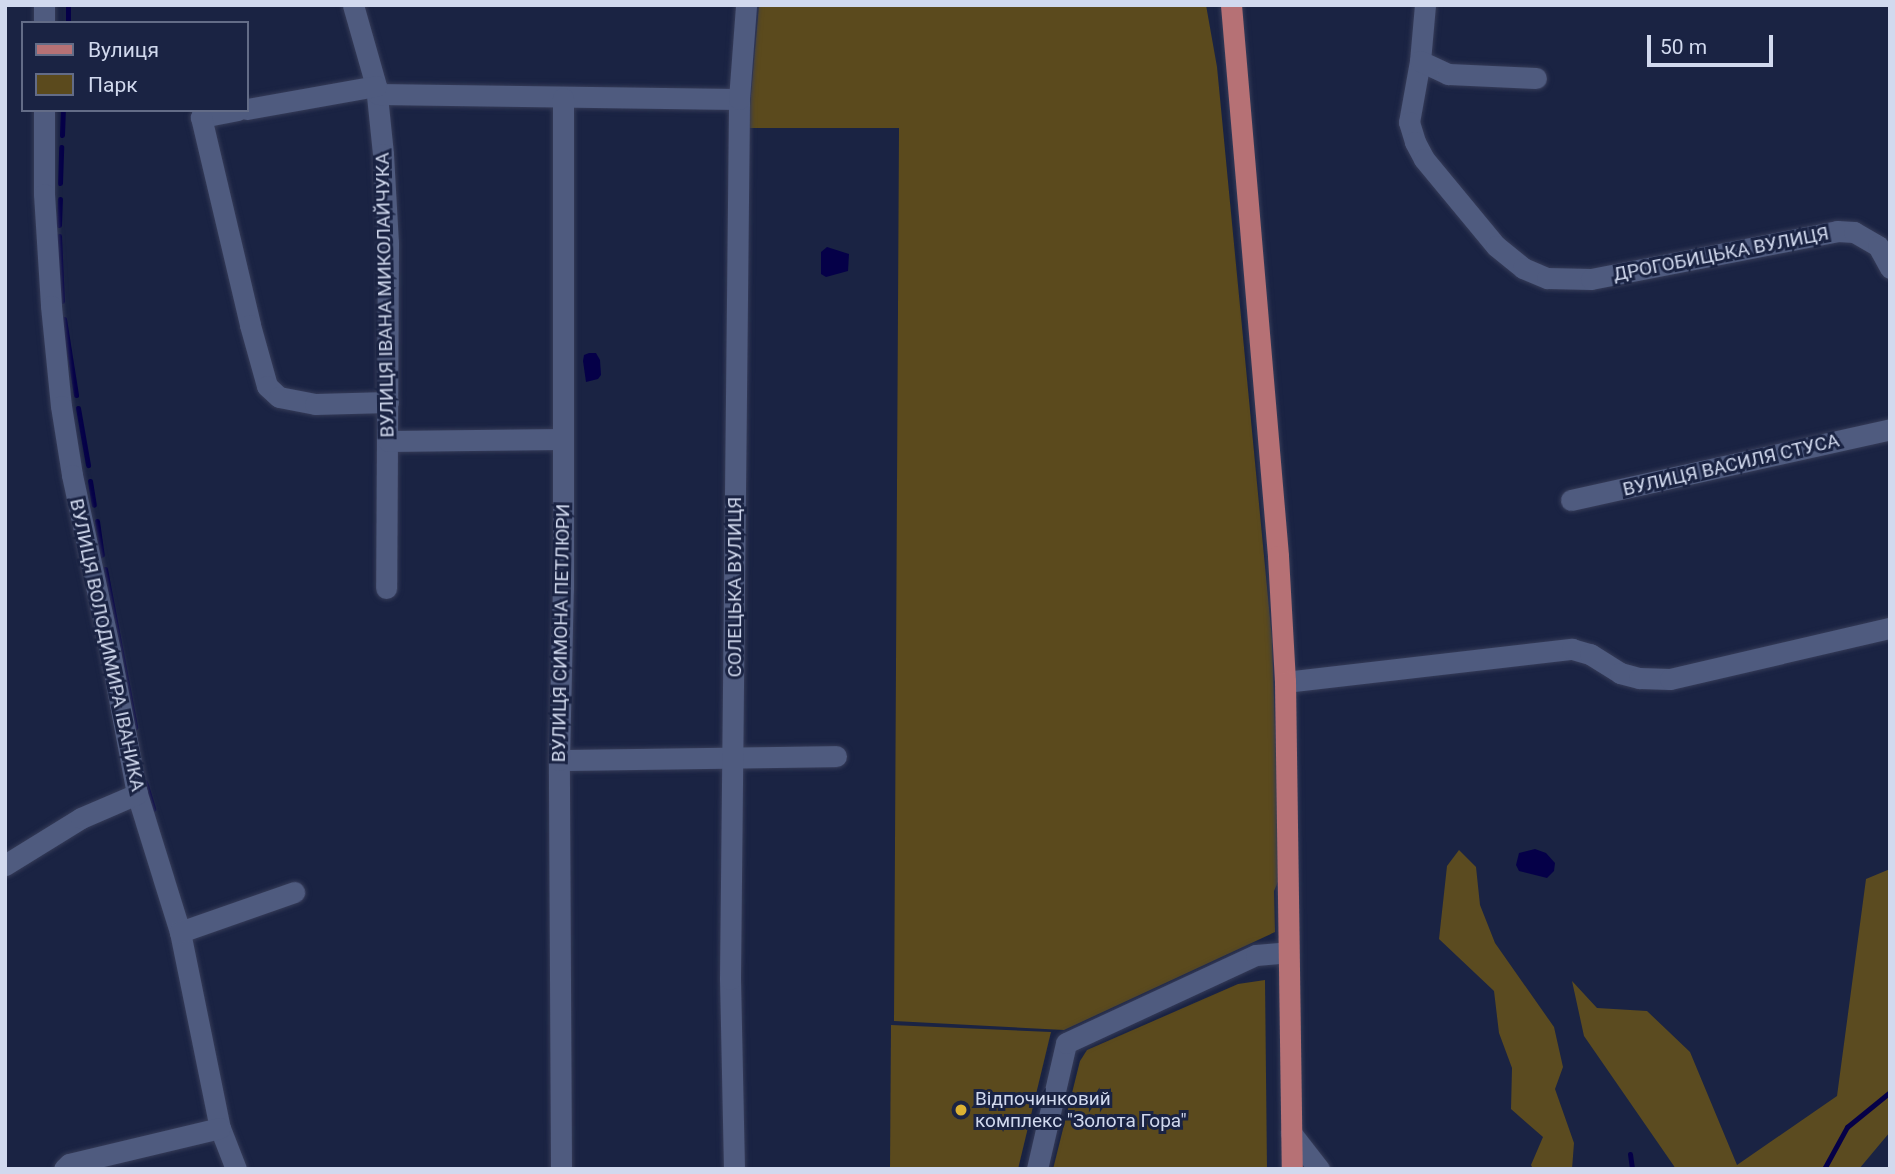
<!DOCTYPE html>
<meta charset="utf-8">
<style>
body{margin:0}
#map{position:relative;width:1895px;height:1174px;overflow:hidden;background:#1a2343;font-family:Roboto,sans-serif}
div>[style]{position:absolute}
.green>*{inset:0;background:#5b4a1d}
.forest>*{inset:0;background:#5b4b20}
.water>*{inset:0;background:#050048}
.stream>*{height:5px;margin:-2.5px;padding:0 2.5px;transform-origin:2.5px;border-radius:2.5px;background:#050048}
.roads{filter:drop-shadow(0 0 2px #363c58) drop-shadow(0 0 2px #363c58)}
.minor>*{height:21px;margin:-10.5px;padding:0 10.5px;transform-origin:10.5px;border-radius:10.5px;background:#4f5b7f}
.major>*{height:21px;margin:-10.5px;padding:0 10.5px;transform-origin:10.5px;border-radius:10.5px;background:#b67175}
.dots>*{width:19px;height:19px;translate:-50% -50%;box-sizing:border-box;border:4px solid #1a2343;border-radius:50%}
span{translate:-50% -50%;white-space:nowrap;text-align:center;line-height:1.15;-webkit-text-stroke:6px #1a2343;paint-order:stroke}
.street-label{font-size:19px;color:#d1d9ee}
.poi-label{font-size:19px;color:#d1d9ee}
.left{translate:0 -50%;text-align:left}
.frame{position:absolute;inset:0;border:7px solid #d1d9ee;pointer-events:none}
.legend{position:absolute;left:21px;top:21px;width:228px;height:91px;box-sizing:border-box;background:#1a2343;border:2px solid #636c87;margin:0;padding:9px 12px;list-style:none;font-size:21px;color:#d1d9ee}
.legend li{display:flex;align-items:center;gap:14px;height:35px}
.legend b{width:35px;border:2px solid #636c87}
.scale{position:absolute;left:1647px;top:35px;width:126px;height:32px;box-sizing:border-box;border:4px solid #d1d9ee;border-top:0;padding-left:9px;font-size:21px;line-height:24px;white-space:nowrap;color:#d1d9ee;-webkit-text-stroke:5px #1a2343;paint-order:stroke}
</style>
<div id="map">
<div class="green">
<i style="clip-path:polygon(759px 5px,1206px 5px,1217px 67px,1272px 639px,1280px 877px,1274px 891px,1275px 932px,1064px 1030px,894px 1021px,899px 128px,748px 128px)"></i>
<i style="clip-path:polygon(1265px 980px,1267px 1169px,1053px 1169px,1080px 1061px,1087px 1050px,1238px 984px)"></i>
<i style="clip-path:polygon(891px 1025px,1051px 1032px,1018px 1169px,890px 1169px)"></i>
</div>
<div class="forest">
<i style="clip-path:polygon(1459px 850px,1476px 867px,1480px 905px,1495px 943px,1554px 1027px,1563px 1067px,1555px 1089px,1574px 1143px,1572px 1169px,1533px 1169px,1531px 1165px,1543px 1137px,1511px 1109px,1512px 1068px,1499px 1033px,1494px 991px,1439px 939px,1447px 866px)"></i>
<i style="clip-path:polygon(1890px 869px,1890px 1132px,1859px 1169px,1676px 1169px,1584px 1036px,1572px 981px,1597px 1008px,1647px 1011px,1690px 1052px,1737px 1165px,1837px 1096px,1866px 879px)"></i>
</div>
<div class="water">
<i style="clip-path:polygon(827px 247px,849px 254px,848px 271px,826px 277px,821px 274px,821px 252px)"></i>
<i style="clip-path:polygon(589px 353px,596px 353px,600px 360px,601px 375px,598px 379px,586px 382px,583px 361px,584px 355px)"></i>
<i style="clip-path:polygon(1535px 849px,1546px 853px,1555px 863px,1554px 871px,1547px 878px,1519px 871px,1516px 865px,1519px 853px)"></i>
</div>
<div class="stream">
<i style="left:68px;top:23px;width:18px;rotate:-90deg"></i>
<i style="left:62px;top:135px;width:25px;rotate:-88deg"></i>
<i style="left:60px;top:183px;width:36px;rotate:-88deg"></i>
<i style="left:59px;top:225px;width:26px;rotate:-88deg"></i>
<i style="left:59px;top:236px;width:65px;rotate:87.4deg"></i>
<i style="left:64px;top:319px;width:77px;rotate:81deg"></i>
<i style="left:78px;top:408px;width:58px;rotate:80deg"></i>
<i style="left:90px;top:481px;width:24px;rotate:81deg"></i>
<i style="left:97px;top:521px;width:34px;rotate:82deg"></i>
<i style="left:105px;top:569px;width:161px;rotate:79.2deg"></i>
<i style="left:145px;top:782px;width:28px;rotate:73deg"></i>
<i style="left:1630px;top:1154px;width:15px;rotate:82deg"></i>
<i style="left:1824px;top:1169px;width:48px;rotate:-61.3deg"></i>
<i style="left:1847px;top:1127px;width:55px;rotate:-39.1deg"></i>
</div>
<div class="roads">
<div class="minor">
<i style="left:353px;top:5px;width:84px;rotate:74.1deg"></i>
<i style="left:376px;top:86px;width:68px;rotate:84.1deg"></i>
<i style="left:383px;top:154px;width:89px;rotate:86.8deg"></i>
<i style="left:388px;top:243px;width:345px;rotate:90.3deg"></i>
<i style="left:1425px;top:5px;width:56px;rotate:95.1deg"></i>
<i style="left:1420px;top:61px;width:62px;rotate:100.2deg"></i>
<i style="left:1409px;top:122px;width:21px;rotate:73deg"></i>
<i style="left:1415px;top:142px;width:19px;rotate:62deg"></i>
<i style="left:1424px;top:159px;width:113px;rotate:50.4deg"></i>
<i style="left:1496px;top:246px;width:35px;rotate:39deg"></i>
<i style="left:1523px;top:268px;width:26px;rotate:23deg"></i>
<i style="left:1547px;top:278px;width:44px;rotate:1.3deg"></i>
<i style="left:1591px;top:279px;width:251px;rotate:-11deg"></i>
<i style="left:1837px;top:231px;width:17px;rotate:3deg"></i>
<i style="left:1854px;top:232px;width:28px;rotate:30deg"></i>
<i style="left:1878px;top:246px;width:25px;rotate:61deg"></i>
<i style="left:44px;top:23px;width:18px;rotate:-90deg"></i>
<i style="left:1420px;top:61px;width:31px;rotate:25deg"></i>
<i style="left:1448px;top:74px;width:88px;rotate:2.6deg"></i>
<i style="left:378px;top:94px;width:361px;rotate:0.8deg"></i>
<i style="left:247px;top:109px;width:131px;rotate:-10.1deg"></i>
<i style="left:44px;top:110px;width:84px;rotate:90deg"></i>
<i style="left:44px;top:194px;width:112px;rotate:86.4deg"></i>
<i style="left:51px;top:306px;width:100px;rotate:84.3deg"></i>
<i style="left:61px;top:406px;width:70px;rotate:80.9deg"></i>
<i style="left:72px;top:475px;width:180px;rotate:77.8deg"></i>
<i style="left:110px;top:651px;width:146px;rotate:79.3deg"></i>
<i style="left:137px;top:794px;width:145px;rotate:72.7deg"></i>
<i style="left:180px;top:932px;width:200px;rotate:78.5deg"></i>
<i style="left:220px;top:1128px;width:44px;rotate:68.7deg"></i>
<i style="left:238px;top:110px;width:38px;rotate:169deg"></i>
<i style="left:201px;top:117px;width:214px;rotate:76.7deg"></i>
<i style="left:250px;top:325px;width:63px;rotate:74.4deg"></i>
<i style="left:267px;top:386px;width:16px;rotate:43deg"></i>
<i style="left:279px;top:397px;width:37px;rotate:11deg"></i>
<i style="left:315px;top:404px;width:73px;rotate:-1.6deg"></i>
<i style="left:388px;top:441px;width:173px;rotate:-0.7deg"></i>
<i style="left:1571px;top:500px;width:327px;rotate:-12.5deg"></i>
<i style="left:1285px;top:682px;width:289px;rotate:-6.6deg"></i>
<i style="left:1572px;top:649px;width:19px;rotate:16deg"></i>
<i style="left:1590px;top:654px;width:36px;rotate:32deg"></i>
<i style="left:1620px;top:673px;width:20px;rotate:15deg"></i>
<i style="left:1639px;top:678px;width:31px;rotate:2deg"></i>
<i style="left:1670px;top:679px;width:226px;rotate:-13.1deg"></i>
<i style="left:559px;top:760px;width:277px;rotate:-0.8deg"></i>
<i style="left:5px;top:865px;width:89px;rotate:-31.7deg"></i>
<i style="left:81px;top:818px;width:61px;rotate:-23.2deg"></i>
<i style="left:180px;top:932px;width:121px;rotate:-19.3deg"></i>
<i style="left:1291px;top:1133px;width:46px;rotate:52.1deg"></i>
<i style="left:64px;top:1169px;width:7px;rotate:-45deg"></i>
<i style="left:69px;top:1164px;width:155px;rotate:-13.4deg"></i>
<i style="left:561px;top:1169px;width:409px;rotate:-90.3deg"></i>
<i style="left:559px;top:760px;width:171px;rotate:-88.7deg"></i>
<i style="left:563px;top:589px;width:491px;rotate:-90deg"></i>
<i style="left:734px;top:1169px;width:190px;rotate:-91.2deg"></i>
<i style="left:730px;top:979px;width:880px;rotate:-89.41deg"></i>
<i style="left:739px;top:99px;width:94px;rotate:-85.7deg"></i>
<i style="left:1037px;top:1169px;width:129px;rotate:-77deg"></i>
<i style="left:1066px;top:1043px;width:209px;rotate:-24.9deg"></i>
<i style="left:1256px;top:955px;width:32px;rotate:-5deg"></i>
</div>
<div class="major">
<i style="left:1231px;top:5px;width:553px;rotate:85.12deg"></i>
<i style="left:1278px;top:556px;width:126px;rotate:86.8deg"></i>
<i style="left:1285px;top:682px;width:487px;rotate:89.2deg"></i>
</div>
</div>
<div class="dots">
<i style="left:961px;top:1110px;background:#dcb233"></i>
</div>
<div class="street-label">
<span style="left:1721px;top:254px;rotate:-11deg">ДРОГОБИЦЬКА ВУЛИЦЯ</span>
<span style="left:385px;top:295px;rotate:-91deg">ВУЛИЦЯ ІВАНА МИКОЛАЙЧУКА</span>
<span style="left:1731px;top:465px;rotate:-13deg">ВУЛИЦЯ ВАСИЛЯ СТУСА</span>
<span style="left:735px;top:587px;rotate:-90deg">СОЛЕЦЬКА ВУЛИЦЯ</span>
<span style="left:561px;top:633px;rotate:-89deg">ВУЛИЦЯ СИМОНА ПЕТЛЮРИ</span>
<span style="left:107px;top:645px;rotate:78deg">ВУЛИЦЯ ВОЛОДИМИРА ІВАНИКА</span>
</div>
<div class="poi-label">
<span class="left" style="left:975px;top:1110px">Відпочинковий<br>комплекс "Золота Гора"</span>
</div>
<div class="frame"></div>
<ul class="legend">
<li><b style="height:9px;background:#b67175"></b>Вулиця</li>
<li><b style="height:19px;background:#5b4a1d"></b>Парк</li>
</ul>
<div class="scale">50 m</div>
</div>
